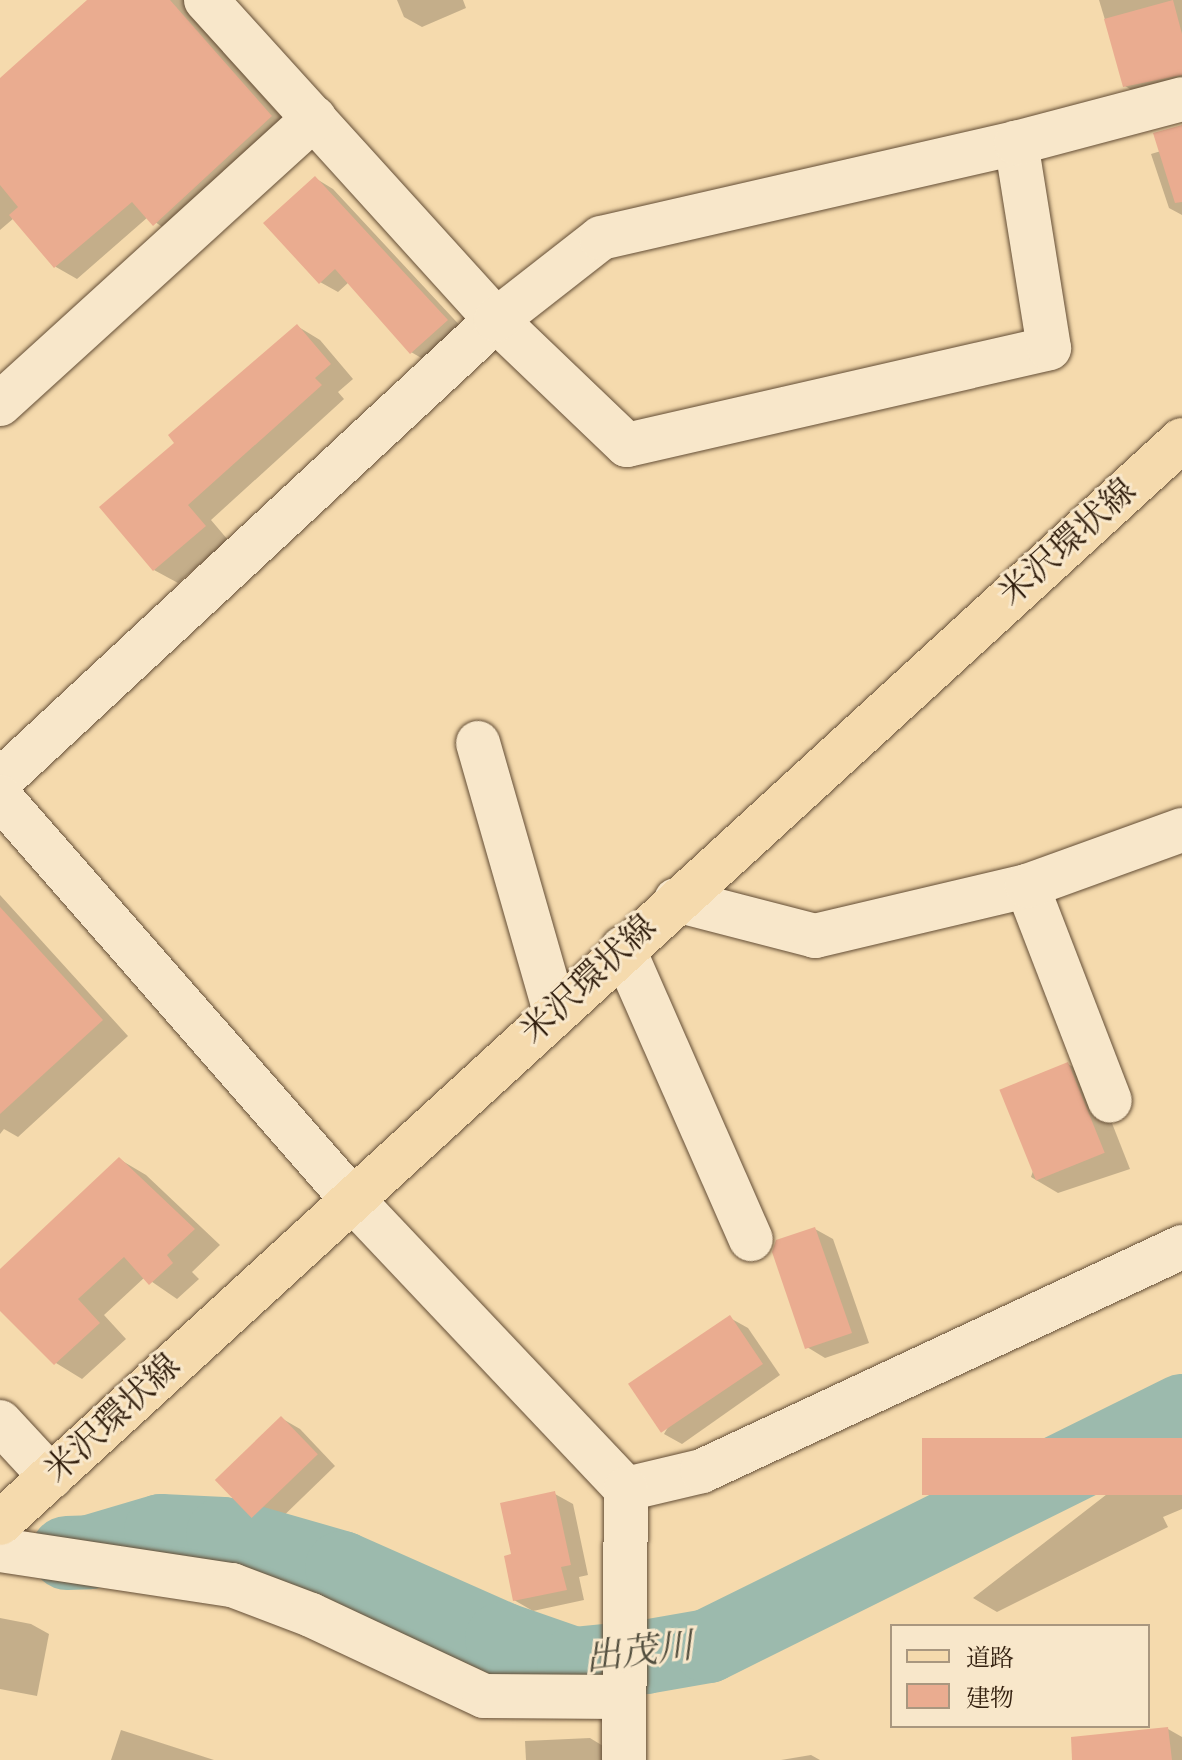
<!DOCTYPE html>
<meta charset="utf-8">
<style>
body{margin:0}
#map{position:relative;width:1182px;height:1760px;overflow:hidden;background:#f5daad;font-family:"IM FELL DW Pica","Noto Serif JP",serif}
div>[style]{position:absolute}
.shadow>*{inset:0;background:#0003}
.river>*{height:74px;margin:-37px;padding:0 37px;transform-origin:37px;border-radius:37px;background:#9cbaad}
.building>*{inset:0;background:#eaac90;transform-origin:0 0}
.roads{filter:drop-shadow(0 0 2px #644e36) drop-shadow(0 0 2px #644e36)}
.minor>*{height:44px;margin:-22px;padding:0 22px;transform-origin:22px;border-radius:22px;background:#f8e7ca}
.major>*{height:44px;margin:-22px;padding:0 22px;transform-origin:22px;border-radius:22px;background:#f5daad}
span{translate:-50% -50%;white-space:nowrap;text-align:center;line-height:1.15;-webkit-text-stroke:6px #f8e7ca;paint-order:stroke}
.street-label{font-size:34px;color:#33200f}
.water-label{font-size:36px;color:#524e3e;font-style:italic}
.legend{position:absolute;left:890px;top:1624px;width:260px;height:104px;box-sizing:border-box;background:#f8e7ca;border:2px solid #a9977f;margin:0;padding:10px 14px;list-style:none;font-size:24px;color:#33200f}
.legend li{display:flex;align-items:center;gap:16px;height:40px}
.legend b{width:40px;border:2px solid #a9977f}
</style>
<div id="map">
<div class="shadow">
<i style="clip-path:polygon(90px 0,194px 0,202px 27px,292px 129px,175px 236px,148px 217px,77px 279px,56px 267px,14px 218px,0 230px,0 81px)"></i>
<i style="clip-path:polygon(397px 0,463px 0,466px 8px,422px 27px,404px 17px)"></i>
<i style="clip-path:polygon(1099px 0,1182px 0,1182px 87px,1143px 97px,1125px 86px)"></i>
<i style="clip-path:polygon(1182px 127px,1182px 215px,1169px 208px,1151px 154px,1161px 151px)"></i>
<i style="clip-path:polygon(315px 178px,333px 189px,465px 331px,430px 363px,411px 352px,349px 282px,338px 292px,320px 282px)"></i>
<i style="clip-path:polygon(297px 326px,320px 340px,353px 379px,338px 392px,344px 399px,211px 520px,228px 540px,178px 583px,154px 570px,177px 443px)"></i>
<i style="clip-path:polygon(0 895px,128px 1036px,18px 1137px,4px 1129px,0 1134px)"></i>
<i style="clip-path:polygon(1068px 1064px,1095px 1080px,1130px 1169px,1058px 1193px,1031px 1177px)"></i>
<i style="clip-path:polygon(119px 1159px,146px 1175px,220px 1245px,192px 1272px,199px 1279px,177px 1299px,145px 1277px,104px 1315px,126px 1339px,82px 1379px,56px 1363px,0 1306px,0 1271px)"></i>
<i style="clip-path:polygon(815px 1229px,833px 1239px,869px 1343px,825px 1358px,807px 1347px)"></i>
<i style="clip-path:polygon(730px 1318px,748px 1328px,780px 1375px,682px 1444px,664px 1434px)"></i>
<i style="clip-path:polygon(281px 1418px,300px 1429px,335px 1466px,271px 1528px,253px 1517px)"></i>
<i style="clip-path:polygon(1182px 1436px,1182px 1509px,1163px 1517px,1168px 1527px,997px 1612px,973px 1598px)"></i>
<i style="clip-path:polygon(555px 1494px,573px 1504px,588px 1575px,579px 1577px,584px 1600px,533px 1611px,514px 1600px,514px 1556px)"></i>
<i style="clip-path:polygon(0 1618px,31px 1624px,49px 1634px,37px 1696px,0 1689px)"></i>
<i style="clip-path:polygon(1168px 1729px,1182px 1737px,1182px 1760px,1109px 1760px)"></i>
<i style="clip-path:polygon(121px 1730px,214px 1760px,111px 1760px)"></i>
<i style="clip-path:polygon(590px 1738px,608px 1749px,608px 1760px,526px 1760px,525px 1741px)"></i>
<i style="clip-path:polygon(811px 1755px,820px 1760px,781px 1760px)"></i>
</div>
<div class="river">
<i style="left:67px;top:1553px;width:23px;rotate:-2deg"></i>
<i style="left:90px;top:1552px;width:74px;rotate:-16.5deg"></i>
<i style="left:161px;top:1531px;width:62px;rotate:2.8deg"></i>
<i style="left:223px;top:1534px;width:124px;rotate:15.9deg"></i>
<i style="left:342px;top:1568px;width:175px;rotate:23.9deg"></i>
<i style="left:502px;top:1639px;width:76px;rotate:19.1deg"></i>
<i style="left:574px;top:1664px;width:71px;rotate:-5.6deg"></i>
<i style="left:645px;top:1657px;width:64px;rotate:-9.9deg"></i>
<i style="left:708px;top:1646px;width:529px;rotate:-26.37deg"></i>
</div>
<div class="building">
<i style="clip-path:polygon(87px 0,170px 0,272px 116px,153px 226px,132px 202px,54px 268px,9px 215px,18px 207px,0 185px,0 78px)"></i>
<i style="clip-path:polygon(1173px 0,1182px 34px,1182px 75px,1123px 87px,1104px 19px)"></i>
<i style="clip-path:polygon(1182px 125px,1182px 202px,1175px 203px,1153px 133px)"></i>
<i style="clip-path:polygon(315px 176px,448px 320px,410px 354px,335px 269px,319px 284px,263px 223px)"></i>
<i style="clip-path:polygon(297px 324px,331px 364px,315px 378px,322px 385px,188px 505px,206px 526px,153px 571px,99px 507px,174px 443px,168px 435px)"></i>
<i style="clip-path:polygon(0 907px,103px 1020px,0 1114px)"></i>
<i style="left:1068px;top:1062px;width:98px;height:74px;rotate:68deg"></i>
<i style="clip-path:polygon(119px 1157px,195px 1229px,167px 1255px,173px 1263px,149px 1285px,124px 1257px,78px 1299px,100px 1323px,54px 1365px,0 1311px,0 1269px)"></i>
<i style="clip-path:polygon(815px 1227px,852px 1333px,805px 1349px,772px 1252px,776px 1240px)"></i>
<i style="left:730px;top:1315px;width:59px;height:123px;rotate:56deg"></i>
<i style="left:281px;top:1416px;width:53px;height:92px;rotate:46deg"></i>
<i style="left:1182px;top:1438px;width:57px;height:260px;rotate:90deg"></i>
<i style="clip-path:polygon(555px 1491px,571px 1565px,561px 1567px,567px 1590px,513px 1601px,504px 1556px,511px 1554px,500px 1503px)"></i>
<i style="clip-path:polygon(1168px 1727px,1172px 1760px,1072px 1760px,1071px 1737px)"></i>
</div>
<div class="roads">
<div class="minor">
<i style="left:206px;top:0;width:432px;rotate:47.8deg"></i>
<i style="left:496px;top:320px;width:181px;rotate:43.7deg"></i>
<i style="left:627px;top:445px;width:433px;rotate:-12.9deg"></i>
<i style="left:1049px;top:348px;width:208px;rotate:-99.1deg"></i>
<i style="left:0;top:404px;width:425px;rotate:-42.3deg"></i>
<i style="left:478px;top:743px;width:279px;rotate:74deg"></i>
<i style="left:0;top:781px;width:677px;rotate:-42.91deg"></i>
<i style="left:496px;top:320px;width:133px;rotate:-38deg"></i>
<i style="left:601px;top:238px;width:426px;rotate:-12.9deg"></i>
<i style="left:1016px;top:143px;width:172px;rotate:-14.8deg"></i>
<i style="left:0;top:797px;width:533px;rotate:48.8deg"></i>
<i style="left:351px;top:1198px;width:400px;rotate:46.6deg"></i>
<i style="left:626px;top:1489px;width:78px;rotate:-13.3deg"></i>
<i style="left:702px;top:1471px;width:530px;rotate:-25.02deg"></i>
<i style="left:1027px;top:886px;width:230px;rotate:68.9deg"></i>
<i style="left:676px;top:900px;width:144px;rotate:14.5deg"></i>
<i style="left:815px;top:936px;width:218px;rotate:-13.3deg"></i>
<i style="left:1027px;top:886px;width:165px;rotate:-19.9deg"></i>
<i style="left:623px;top:948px;width:318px;rotate:66.3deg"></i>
<i style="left:0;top:1422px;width:75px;rotate:47.2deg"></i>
<i style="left:0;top:1550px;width:235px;rotate:8.6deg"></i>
<i style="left:232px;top:1585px;width:85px;rotate:20.8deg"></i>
<i style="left:311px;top:1615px;width:191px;rotate:25.1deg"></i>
<i style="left:484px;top:1696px;width:137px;rotate:0.4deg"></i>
<i style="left:624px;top:1760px;width:271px;rotate:-89.6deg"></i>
</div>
<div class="major">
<i style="left:0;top:1523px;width:1603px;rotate:-42.5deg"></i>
</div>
</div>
<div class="street-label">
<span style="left:1068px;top:543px;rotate:-42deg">米沢環状線</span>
<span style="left:589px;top:980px;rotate:-43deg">米沢環状線</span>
<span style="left:113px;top:1419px;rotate:-43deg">米沢環状線</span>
</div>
<div class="water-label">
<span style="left:639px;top:1653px;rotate:-7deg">出茂川</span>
</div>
<ul class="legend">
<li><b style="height:10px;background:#f5daad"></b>道路</li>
<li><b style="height:22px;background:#eaac90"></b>建物</li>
</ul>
</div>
